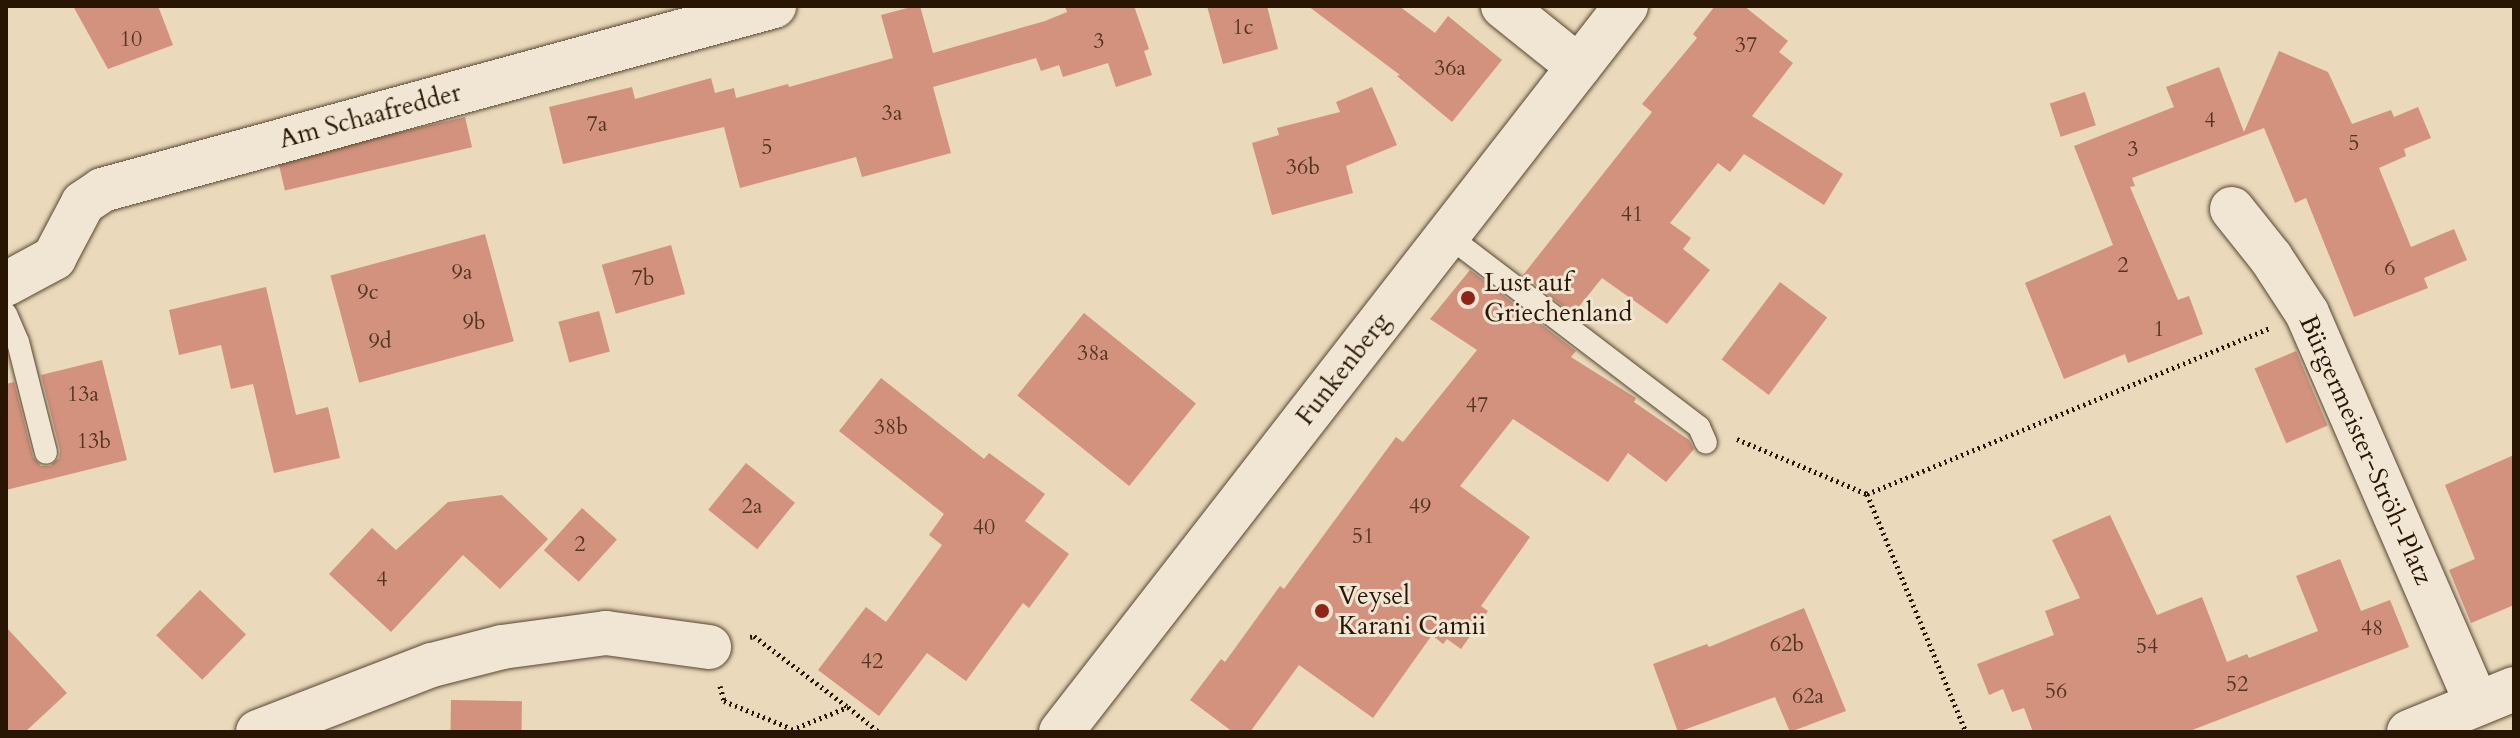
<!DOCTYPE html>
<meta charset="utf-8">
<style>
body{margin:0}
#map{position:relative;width:2520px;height:738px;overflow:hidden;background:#ead9bb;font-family:Cardo,serif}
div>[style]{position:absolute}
.building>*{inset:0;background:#d2927d;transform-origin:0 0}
.path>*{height:5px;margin-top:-2.5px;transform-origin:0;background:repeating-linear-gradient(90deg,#281603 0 2px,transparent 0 6px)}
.roads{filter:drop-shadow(0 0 2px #584731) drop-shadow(0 0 2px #584731)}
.lane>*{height:22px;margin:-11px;padding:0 11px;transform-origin:11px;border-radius:11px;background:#f1e6d3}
.street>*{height:44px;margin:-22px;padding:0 22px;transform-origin:22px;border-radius:22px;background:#f1e6d3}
.secondary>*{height:44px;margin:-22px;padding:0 22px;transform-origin:22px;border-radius:22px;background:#f1e6d3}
.dots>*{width:22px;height:22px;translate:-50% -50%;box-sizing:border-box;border:4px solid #f1e6d3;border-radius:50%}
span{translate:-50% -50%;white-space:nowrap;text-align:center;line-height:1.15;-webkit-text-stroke:6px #f1e6d3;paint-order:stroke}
.number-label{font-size:22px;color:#523522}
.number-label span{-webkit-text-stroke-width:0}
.street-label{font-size:26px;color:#281603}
.poi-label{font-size:26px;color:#281603}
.left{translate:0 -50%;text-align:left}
.frame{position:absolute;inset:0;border:8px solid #281603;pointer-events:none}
</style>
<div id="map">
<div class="building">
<i style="clip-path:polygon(73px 6px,158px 6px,173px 45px,108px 69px)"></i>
<i style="clip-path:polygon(915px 6px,920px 6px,933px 53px,1045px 21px,1067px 12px,1065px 6px,1134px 6px,1149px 49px,1144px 51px,1152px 75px,1116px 87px,1108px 63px,1063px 77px,1059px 65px,1041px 71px,1036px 58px,933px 87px,951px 153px,862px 177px,856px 157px,740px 188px,724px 127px,563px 164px,549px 107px,632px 87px,635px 99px,711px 78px,715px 93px,734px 88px,736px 98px,788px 84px,789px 87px,893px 58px,881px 15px)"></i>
<i style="clip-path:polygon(1207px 6px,1267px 6px,1278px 49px,1223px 64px)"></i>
<i style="clip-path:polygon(1308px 6px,1399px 6px,1435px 33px,1448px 16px,1502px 60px,1452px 122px,1397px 76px,1400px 75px)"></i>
<i style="clip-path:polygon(1715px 6px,1744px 6px,1788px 41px,1779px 52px,1793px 63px,1752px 116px,1843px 174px,1824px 205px,1744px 154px,1730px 172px,1718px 163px,1670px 223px,1691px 238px,1683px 249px,1710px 270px,1667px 324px,1602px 278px,1573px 314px,1523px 275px,1652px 112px,1642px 104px,1697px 38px,1693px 34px)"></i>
<i style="clip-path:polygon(2279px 51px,2328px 72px,2352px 124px,2391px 110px,2394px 117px,2418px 107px,2431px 138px,2404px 149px,2406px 156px,2379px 168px,2411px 247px,2454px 229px,2467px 260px,2424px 278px,2428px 288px,2354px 317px,2306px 198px,2295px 203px,2264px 128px,2132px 178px,2135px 186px,2130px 187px,2178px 300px,2189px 296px,2203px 334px,2128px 363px,2125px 354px,2064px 379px,2025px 283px,2113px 245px,2074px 146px,2174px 107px,2166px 87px,2219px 67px,2244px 132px)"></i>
<i style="clip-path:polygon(1372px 87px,1397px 145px,1346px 166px,1353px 193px,1272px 215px,1252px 143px,1279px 135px,1277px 128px,1340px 112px,1336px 102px)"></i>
<i style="left:2085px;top:92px;width:35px;height:37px;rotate:72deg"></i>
<i style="left:465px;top:117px;width:31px;height:192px;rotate:77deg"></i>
<i style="left:485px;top:234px;width:111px;height:160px;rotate:75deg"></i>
<i style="left:671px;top:245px;width:51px;height:72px;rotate:74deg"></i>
<i style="clip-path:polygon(1470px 270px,1576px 351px,1571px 357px,1636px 398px,1634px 402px,1689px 440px,1694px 449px,1666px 482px,1628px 453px,1608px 482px,1513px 419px,1460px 486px,1530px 537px,1481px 606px,1488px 611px,1461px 649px,1447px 639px,1443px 644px,1432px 635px,1373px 718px,1299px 665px,1250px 732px,1233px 732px,1190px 700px,1221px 659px,1225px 662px,1280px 586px,1284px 589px,1396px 437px,1403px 442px,1477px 350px,1430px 319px)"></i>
<i style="left:1780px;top:282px;width:59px;height:97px;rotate:37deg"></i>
<i style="clip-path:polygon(266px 287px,296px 415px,328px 407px,340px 458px,274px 473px,253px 384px,231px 389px,221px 345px,179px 355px,169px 310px)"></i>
<i style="left:599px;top:311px;width:42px;height:42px;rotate:75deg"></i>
<i style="left:1084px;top:313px;width:144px;height:106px;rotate:39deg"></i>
<i style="left:2296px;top:351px;width:81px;height:45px;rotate:67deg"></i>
<i style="clip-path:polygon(102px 360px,127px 460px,6px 490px,6px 384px,14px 382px,33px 457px,41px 466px,50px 466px,59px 458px,60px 450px,41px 375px)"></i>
<i style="clip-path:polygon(881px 378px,984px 459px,989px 453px,1045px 494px,1025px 521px,1069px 554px,1029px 608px,1023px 603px,966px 681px,927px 653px,879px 716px,818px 670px,866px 607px,886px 622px,942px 545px,929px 535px,944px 514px,839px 431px)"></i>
<i style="clip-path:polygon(2514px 455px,2514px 605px,2471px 623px,2449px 570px,2475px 559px,2445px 485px)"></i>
<i style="left:746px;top:463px;width:63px;height:60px;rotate:39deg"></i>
<i style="clip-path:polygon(502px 495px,548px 539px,500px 589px,463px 555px,391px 632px,329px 574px,372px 528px,396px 550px,448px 502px)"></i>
<i style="left:582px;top:508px;width:47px;height:57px;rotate:42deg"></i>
<i style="clip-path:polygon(2110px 515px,2157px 615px,2202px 597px,2227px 662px,2247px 654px,2249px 658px,2318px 631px,2296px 576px,2340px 559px,2361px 611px,2390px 600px,2409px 647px,2187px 732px,2033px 732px,2024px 708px,2012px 712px,2003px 689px,1989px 695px,1977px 664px,2054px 635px,2045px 611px,2080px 598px,2052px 540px)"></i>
<i style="left:200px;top:590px;width:64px;height:63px;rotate:44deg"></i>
<i style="clip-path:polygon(1804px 608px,1846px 711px,1790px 732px,1775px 697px,1678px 732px,1653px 664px,1707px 644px,1709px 647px)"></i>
<i style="clip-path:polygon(6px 627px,67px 693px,25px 732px,6px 732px)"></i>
<i style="left:451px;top:700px;width:71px;height:32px;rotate:1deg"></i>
</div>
<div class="path">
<i style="left:1737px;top:439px;width:141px;rotate:22.9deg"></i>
<i style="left:1867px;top:494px;width:258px;rotate:67.4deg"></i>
<i style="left:1867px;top:494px;width:435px;rotate:-22.4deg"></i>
<i style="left:750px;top:637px;width:4px;rotate:-14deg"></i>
<i style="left:754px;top:636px;width:118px;rotate:37.1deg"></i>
<i style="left:720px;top:686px;width:16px;rotate:75deg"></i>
<i style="left:724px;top:701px;width:71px;rotate:22.2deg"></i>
<i style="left:786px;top:732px;width:67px;rotate:-22deg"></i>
<i style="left:848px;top:707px;width:40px;rotate:39deg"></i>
</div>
<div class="roads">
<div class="lane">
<i style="left:1447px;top:235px;width:317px;rotate:37.3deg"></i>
<i style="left:1699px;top:427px;width:17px;rotate:66deg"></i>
<i style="left:6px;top:314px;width:30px;rotate:67deg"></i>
<i style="left:18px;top:342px;width:114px;rotate:75.8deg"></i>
</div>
<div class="street">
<i style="left:1503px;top:6px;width:97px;rotate:38.8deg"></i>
<i style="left:2232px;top:209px;width:63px;rotate:51.5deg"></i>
<i style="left:2271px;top:258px;width:66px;rotate:56.8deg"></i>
<i style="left:2307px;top:313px;width:426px;rotate:66.5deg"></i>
<i style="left:6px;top:284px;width:55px;rotate:-28.4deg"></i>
<i style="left:54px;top:258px;width:62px;rotate:-62.2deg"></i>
<i style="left:83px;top:203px;width:23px;rotate:-34deg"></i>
<i style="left:102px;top:190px;width:697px;rotate:-15.31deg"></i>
<i style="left:258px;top:732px;width:186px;rotate:-21.1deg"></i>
<i style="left:432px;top:665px;width:72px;rotate:-14.4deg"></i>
<i style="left:502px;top:647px;width:105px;rotate:-7.7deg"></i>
<i style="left:606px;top:633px;width:104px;rotate:7.7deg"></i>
<i style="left:2409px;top:732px;width:113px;rotate:-22.3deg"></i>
</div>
<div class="secondary">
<i style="left:1061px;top:732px;width:920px;rotate:-52.11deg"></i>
</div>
</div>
<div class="dots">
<i style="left:1468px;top:298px;background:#8f2418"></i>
<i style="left:1322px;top:611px;background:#8f2418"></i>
</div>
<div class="number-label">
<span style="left:1243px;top:28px">1c</span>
<span style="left:131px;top:40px">10</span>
<span style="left:1099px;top:42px">3</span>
<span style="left:1746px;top:46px">37</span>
<span style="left:1450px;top:69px">36a</span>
<span style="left:892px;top:114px">3a</span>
<span style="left:2210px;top:121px">4</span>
<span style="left:597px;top:125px">7a</span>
<span style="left:2354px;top:144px">5</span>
<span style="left:767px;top:148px">5</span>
<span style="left:2133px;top:150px">3</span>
<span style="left:1303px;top:168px">36b</span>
<span style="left:1632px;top:215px">41</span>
<span style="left:2123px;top:266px">2</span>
<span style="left:2390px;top:269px">6</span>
<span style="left:462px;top:273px">9a</span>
<span style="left:643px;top:279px">7b</span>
<span style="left:368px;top:293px">9c</span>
<span style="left:474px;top:323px">9b</span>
<span style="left:2159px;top:330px">1</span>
<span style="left:380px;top:342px">9d</span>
<span style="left:1093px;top:354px">38a</span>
<span style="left:83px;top:395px">13a</span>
<span style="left:1477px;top:406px">47</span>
<span style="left:891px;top:428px">38b</span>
<span style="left:94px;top:442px">13b</span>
<span style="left:752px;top:507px">2a</span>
<span style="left:1420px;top:507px">49</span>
<span style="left:984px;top:528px">40</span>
<span style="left:1363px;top:537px">51</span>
<span style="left:580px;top:545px">2</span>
<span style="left:382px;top:580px">4</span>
<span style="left:2372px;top:629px">48</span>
<span style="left:1787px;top:645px">62b</span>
<span style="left:2147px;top:647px">54</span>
<span style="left:872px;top:662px">42</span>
<span style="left:2237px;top:685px">52</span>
<span style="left:2056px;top:692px">56</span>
<span style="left:1808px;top:697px">62a</span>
</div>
<div class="street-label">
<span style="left:370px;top:116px;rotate:-15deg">Am Schaafredder</span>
<span style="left:1343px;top:369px;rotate:-52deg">Funkenberg</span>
<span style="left:2366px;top:450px;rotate:66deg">Bürgermeister-Ströh-Platz</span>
</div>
<div class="poi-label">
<span class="left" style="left:1484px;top:298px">Lust auf<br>Griechenland</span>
<span class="left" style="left:1338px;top:611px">Veysel<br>Karani Camii</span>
</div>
<div class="frame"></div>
</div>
